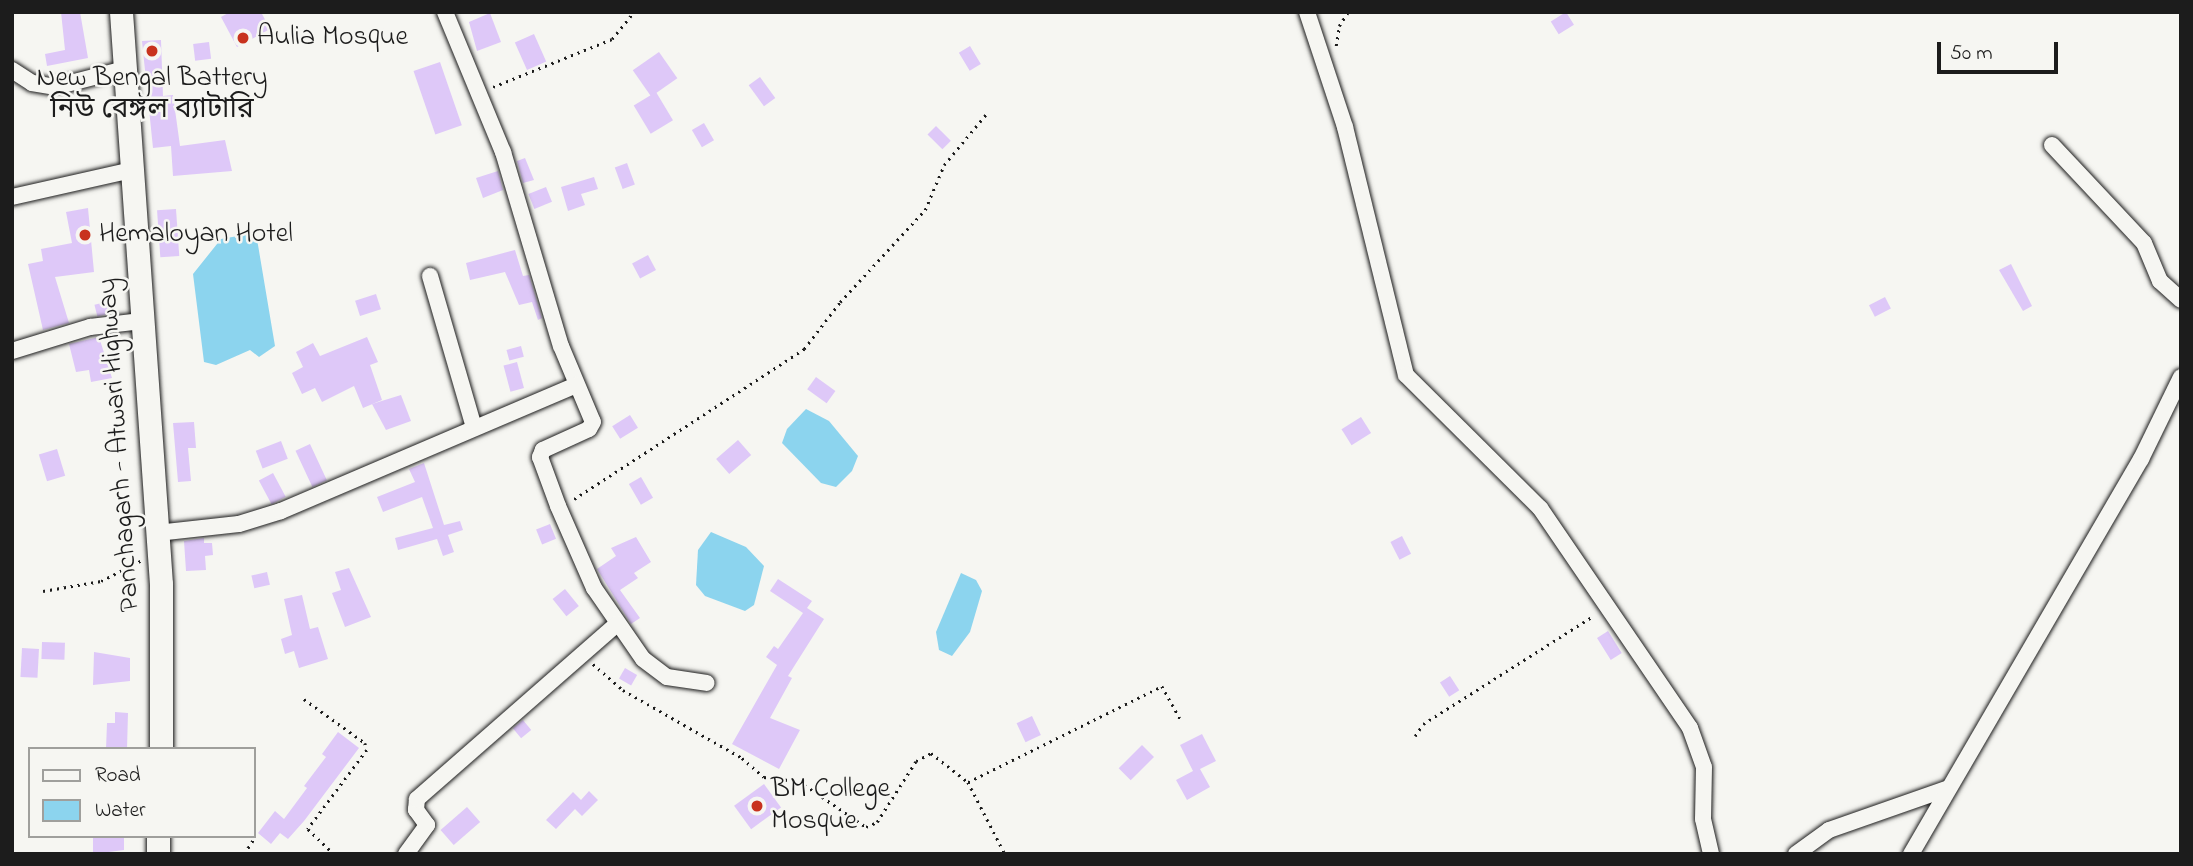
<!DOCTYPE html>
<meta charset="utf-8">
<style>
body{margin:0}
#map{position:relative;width:2193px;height:866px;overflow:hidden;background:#f6f6f2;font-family:"Indie Flower","Noto Sans Bengali",sans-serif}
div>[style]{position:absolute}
.water>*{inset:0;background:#8cd4ee}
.building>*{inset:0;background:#dec8f8;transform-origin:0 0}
.path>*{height:2.5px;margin-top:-1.25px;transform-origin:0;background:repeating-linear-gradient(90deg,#1c1c1c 0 2px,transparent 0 7px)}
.roads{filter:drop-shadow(0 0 2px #1c1c1c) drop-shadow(0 0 2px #1c1c1c)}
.street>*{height:16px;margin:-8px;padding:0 8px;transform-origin:8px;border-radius:8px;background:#f6f6f2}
.secondary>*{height:23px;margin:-11.5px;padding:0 11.5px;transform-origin:11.5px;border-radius:11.5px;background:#f6f6f2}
.dots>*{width:19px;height:19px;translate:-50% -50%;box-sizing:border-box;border:4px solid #f6f6f2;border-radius:50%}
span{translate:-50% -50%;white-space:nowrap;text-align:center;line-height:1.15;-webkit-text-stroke:5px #f6f6f2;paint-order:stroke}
.poi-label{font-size:28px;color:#1c1c1c}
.left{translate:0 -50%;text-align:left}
.street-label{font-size:28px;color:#1c1c1c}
.frame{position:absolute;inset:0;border:14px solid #1c1c1c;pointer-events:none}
.legend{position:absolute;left:28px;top:747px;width:228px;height:91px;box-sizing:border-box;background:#f6f6f2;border:2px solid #9f9f9c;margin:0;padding:9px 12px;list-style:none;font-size:21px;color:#1c1c1c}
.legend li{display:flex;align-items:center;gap:14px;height:35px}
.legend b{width:35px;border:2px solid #9f9f9c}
.scale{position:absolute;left:1937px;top:42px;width:121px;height:32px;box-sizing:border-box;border:4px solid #1c1c1c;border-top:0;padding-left:9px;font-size:21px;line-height:24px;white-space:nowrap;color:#1c1c1c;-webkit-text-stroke:5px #f6f6f2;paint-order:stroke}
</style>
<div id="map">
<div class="water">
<i style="clip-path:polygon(249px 234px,257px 239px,275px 346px,259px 357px,250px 350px,216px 365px,204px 362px,193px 274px,221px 239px)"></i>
<i style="clip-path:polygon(806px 409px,829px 421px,858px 456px,852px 471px,836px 487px,821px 483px,782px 443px,787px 429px)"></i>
<i style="clip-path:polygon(711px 532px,746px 547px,764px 566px,754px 605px,745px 611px,705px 596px,696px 585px,698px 550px)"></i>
<i style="clip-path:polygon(961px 573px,976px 580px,982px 591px,970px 632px,952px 656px,939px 650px,936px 632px)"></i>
</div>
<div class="building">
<i style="clip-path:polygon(61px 12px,80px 12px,88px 58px,47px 66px,45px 54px,65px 50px)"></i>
<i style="clip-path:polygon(230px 12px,261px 12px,270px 29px,237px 47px,221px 17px)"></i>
<i style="left:1566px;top:12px;width:15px;height:18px;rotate:58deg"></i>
<i style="clip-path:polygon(490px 13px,501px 42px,477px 51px,469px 22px)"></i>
<i style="left:534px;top:34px;width:30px;height:21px;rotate:66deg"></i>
<i style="clip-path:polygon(161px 40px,163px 96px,173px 95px,180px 146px,225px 140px,232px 171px,173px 176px,171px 146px,153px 148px,142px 41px)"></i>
<i style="left:209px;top:42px;width:17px;height:16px;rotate:83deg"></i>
<i style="left:970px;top:46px;width:21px;height:13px;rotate:59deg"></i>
<i style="left:659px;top:52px;width:32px;height:32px;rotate:55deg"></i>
<i style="left:440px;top:62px;width:67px;height:28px;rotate:71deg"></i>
<i style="left:760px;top:77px;width:26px;height:14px;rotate:54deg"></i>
<i style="left:656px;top:92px;width:33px;height:26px;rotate:59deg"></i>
<i style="left:704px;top:123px;width:20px;height:14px;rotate:60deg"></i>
<i style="left:936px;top:126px;width:21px;height:12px;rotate:45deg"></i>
<i style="clip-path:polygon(525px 158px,534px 180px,523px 183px,517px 161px)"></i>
<i style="left:627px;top:163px;width:23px;height:13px;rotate:70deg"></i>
<i style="clip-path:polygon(498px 171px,503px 190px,483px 198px,476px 178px)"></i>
<i style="clip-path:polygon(594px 177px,598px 189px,581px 194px,585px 205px,568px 211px,561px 187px)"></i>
<i style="left:546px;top:187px;width:16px;height:19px;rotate:68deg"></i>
<i style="clip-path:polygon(88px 208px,94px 272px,55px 277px,69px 323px,43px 330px,28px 264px,43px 261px,41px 249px,72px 243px,66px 212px)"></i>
<i style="left:176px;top:209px;width:47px;height:19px;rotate:86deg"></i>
<i style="clip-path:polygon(515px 250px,523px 276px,529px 275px,542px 318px,538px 320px,532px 302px,519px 305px,505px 272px,470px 280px,466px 263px)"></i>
<i style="left:648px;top:255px;width:17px;height:18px;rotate:62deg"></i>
<i style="clip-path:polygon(2011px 264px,2032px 306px,2023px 311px,1999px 270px)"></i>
<i style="left:376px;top:294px;width:16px;height:22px;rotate:72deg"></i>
<i style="left:1885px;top:297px;width:13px;height:18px;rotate:63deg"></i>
<i style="left:110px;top:301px;width:12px;height:16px;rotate:76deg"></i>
<i style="clip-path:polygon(99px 337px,112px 378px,91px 382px,89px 370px,76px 372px,69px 344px)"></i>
<i style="clip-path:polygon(367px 337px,378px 362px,370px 365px,382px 400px,363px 408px,354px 386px,322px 402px,315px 388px,302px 394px,292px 373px,303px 367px,296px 352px,313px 343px,320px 356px)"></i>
<i style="left:521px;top:346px;width:11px;height:15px;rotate:75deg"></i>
<i style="left:517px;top:362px;width:27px;height:14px;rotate:75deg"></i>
<i style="left:816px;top:377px;width:24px;height:15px;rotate:36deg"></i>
<i style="clip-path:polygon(401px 395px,411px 421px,386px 430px,372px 404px)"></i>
<i style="left:630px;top:415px;width:15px;height:21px;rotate:58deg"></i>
<i style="left:1361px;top:417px;width:19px;height:23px;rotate:58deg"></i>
<i style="clip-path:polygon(194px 422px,196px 448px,188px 448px,191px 481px,178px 482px,173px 423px)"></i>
<i style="left:738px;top:440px;width:20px;height:29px;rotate:49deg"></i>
<i style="left:281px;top:441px;width:19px;height:27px;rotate:69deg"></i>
<i style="left:310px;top:444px;width:40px;height:16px;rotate:65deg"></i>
<i style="left:57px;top:449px;width:28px;height:19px;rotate:73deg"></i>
<i style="clip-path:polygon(424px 463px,444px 525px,460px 521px,463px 530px,448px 535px,454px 552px,443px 556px,437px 539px,398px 550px,395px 538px,433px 528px,422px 497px,383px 512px,377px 497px,415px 482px,409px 469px)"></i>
<i style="left:273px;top:473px;width:27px;height:16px;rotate:62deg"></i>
<i style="left:641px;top:477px;width:24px;height:14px;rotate:60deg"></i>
<i style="left:550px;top:524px;width:16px;height:15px;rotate:68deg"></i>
<i style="left:1402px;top:536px;width:20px;height:13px;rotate:63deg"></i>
<i style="clip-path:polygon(636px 537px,651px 562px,634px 573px,638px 578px,620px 590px,640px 618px,631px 624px,597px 569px,616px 556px,611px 548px)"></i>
<i style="clip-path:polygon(204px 538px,204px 543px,212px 543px,213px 555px,205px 556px,206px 570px,186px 571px,184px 541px)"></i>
<i style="clip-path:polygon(349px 568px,371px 617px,345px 627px,332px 593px,341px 590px,335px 572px)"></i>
<i style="left:267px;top:572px;width:13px;height:16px;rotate:77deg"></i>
<i style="clip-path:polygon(778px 579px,812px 601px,807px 608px,824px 619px,788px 676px,792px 678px,770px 718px,800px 730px,779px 769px,732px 744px,777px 665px,766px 657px,774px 646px,778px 649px,803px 613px,770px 591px)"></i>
<i style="left:565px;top:589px;width:22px;height:16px;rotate:51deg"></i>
<i style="clip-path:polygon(302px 595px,310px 629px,318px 627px,328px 659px,299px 668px,294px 651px,285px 654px,281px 639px,292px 635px,284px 599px)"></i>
<i style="left:1608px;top:631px;width:26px;height:13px;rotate:58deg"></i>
<i style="left:42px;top:642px;width:23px;height:17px;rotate:2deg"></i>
<i style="left:22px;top:648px;width:17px;height:29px;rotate:3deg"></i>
<i style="clip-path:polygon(94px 652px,130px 658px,130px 681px,93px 685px)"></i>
<i style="left:625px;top:668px;width:14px;height:12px;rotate:30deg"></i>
<i style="left:1450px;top:676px;width:17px;height:12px;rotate:57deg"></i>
<i style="clip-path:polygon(115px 712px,128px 713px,127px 749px,106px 749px,107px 723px,115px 723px)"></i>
<i style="left:1032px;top:716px;width:21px;height:17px;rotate:65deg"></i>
<i style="left:523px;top:720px;width:13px;height:13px;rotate:51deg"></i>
<i style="clip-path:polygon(338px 732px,359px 748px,304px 821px,288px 839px,280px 833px,271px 844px,258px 833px,275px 811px,284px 819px,307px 788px,304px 786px,326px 757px,322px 754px)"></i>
<i style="clip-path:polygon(1202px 734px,1216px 761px,1200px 769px,1210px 787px,1187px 800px,1176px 780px,1193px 771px,1180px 745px)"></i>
<i style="left:1142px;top:745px;width:17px;height:33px;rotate:45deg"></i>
<i style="left:764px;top:784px;width:29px;height:37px;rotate:54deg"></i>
<i style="clip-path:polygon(589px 791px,598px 800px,582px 816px,575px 809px,556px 829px,546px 820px,573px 792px,581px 800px)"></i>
<i style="left:467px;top:807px;width:20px;height:35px;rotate:49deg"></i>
<i style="clip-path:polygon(93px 836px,124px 836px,124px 850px,93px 854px)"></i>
</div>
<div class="path">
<i style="left:1336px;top:46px;width:20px;rotate:-81deg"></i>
<i style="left:1339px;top:26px;width:17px;rotate:-57deg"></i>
<i style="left:493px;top:87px;width:128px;rotate:-22deg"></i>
<i style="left:612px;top:39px;width:35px;rotate:-51deg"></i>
<i style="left:574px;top:499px;width:275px;rotate:-33.1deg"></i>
<i style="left:804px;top:349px;width:59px;rotate:-52.5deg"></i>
<i style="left:840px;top:302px;width:125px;rotate:-47.3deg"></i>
<i style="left:925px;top:210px;width:49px;rotate:-67.1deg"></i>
<i style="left:944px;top:165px;width:69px;rotate:-50.3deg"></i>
<i style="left:43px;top:591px;width:59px;rotate:-9.8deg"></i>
<i style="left:101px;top:581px;width:46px;rotate:-27.1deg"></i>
<i style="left:593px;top:664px;width:40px;rotate:41deg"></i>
<i style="left:623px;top:690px;width:137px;rotate:29.7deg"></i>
<i style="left:742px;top:758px;width:29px;rotate:41deg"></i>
<i style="left:764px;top:777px;width:35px;rotate:7deg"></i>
<i style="left:799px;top:781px;width:81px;rotate:34.5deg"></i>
<i style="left:866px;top:827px;width:12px;rotate:-24deg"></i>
<i style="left:877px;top:822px;width:72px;rotate:-57.4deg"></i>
<i style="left:916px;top:761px;width:17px;rotate:-28deg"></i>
<i style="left:931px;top:753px;width:47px;rotate:38.1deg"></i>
<i style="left:968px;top:782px;width:81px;rotate:62.8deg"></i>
<i style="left:304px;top:699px;width:75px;rotate:35.8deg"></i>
<i style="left:365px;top:743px;width:7px;rotate:74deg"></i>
<i style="left:367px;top:750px;width:99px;rotate:126.8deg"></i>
<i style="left:308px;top:829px;width:36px;rotate:44deg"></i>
<i style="left:1415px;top:736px;width:14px;rotate:-56deg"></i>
<i style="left:1423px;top:724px;width:201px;rotate:-32.4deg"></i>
<i style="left:968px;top:782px;width:216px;rotate:-26.3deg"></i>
<i style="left:1162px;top:686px;width:38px;rotate:61deg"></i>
<i style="left:244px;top:854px;width:17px;rotate:-57deg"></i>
</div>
<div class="roads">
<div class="street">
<i style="left:445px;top:12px;width:152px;rotate:67.5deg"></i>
<i style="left:503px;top:152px;width:202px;rotate:73.4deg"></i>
<i style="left:561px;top:346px;width:82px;rotate:67.2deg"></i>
<i style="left:593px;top:422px;width:8px;rotate:120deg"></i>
<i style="left:589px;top:429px;width:51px;rotate:155.5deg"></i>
<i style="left:543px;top:450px;width:8px;rotate:113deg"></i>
<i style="left:540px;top:457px;width:52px;rotate:69.8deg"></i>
<i style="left:558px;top:506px;width:90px;rotate:66.3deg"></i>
<i style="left:594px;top:588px;width:86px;rotate:55.4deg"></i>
<i style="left:643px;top:659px;width:30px;rotate:37deg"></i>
<i style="left:667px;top:677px;width:40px;rotate:8.5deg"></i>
<i style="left:1307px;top:12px;width:121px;rotate:71.7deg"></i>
<i style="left:1345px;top:127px;width:255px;rotate:76.2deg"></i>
<i style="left:1406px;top:375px;width:189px;rotate:44.8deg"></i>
<i style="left:1540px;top:508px;width:266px;rotate:55.7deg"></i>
<i style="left:1690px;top:728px;width:41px;rotate:70.3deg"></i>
<i style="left:1704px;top:767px;width:52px;rotate:91.1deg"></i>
<i style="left:1703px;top:819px;width:36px;rotate:77deg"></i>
<i style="left:12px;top:70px;width:24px;rotate:33deg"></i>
<i style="left:32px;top:83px;width:23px;rotate:10deg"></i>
<i style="left:55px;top:87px;width:72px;rotate:-14.4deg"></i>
<i style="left:2052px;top:145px;width:134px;rotate:46.8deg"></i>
<i style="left:2144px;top:243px;width:41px;rotate:67.2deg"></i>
<i style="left:2160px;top:281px;width:28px;rotate:42deg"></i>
<i style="left:12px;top:197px;width:123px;rotate:-12.7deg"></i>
<i style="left:430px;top:276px;width:157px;rotate:73.8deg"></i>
<i style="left:12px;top:351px;width:82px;rotate:-17.1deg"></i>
<i style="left:90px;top:327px;width:52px;rotate:-6.6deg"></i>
<i style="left:157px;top:533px;width:82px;rotate:-6.3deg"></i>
<i style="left:239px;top:524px;width:44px;rotate:-17.2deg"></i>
<i style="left:281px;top:511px;width:321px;rotate:-23.1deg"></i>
<i style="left:406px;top:854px;width:36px;rotate:-54deg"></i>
<i style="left:427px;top:825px;width:19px;rotate:-126deg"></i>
<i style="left:416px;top:810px;width:11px;rotate:-85deg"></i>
<i style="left:417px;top:799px;width:266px;rotate:-41.2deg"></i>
<i style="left:1796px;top:854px;width:41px;rotate:-36deg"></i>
<i style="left:1829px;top:830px;width:127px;rotate:-19.3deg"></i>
<i style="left:1911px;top:854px;width:457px;rotate:-59.8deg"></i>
<i style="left:2141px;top:459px;width:91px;rotate:-64deg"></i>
</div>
<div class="secondary">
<i style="left:121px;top:12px;width:573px;rotate:86deg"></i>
<i style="left:161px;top:584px;width:165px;rotate:90deg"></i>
<i style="left:158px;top:854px;width:18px;rotate:-90deg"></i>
</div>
</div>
<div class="dots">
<i style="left:243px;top:38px;background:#c8321e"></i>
<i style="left:152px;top:51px;background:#c8321e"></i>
<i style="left:85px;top:235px;background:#c8321e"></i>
<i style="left:757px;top:806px;background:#c8321e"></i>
</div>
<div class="poi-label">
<span class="left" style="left:257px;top:38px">Aulia Mosque</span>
<span style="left:152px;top:95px">New Bengal Battery<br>নিউ বেঙ্গল ব্যাটারি</span>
<span class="left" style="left:99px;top:235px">Hemaloyan Hotel</span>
<span class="left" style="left:771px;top:806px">BM College<br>Mosque</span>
</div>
<div class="street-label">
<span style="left:120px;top:445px;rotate:-94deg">Panchagarh - Atwari Highway</span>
</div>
<div class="frame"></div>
<ul class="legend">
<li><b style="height:9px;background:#f6f6f2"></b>Road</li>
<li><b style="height:19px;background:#8cd4ee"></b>Water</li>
</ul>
<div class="scale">50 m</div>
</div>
